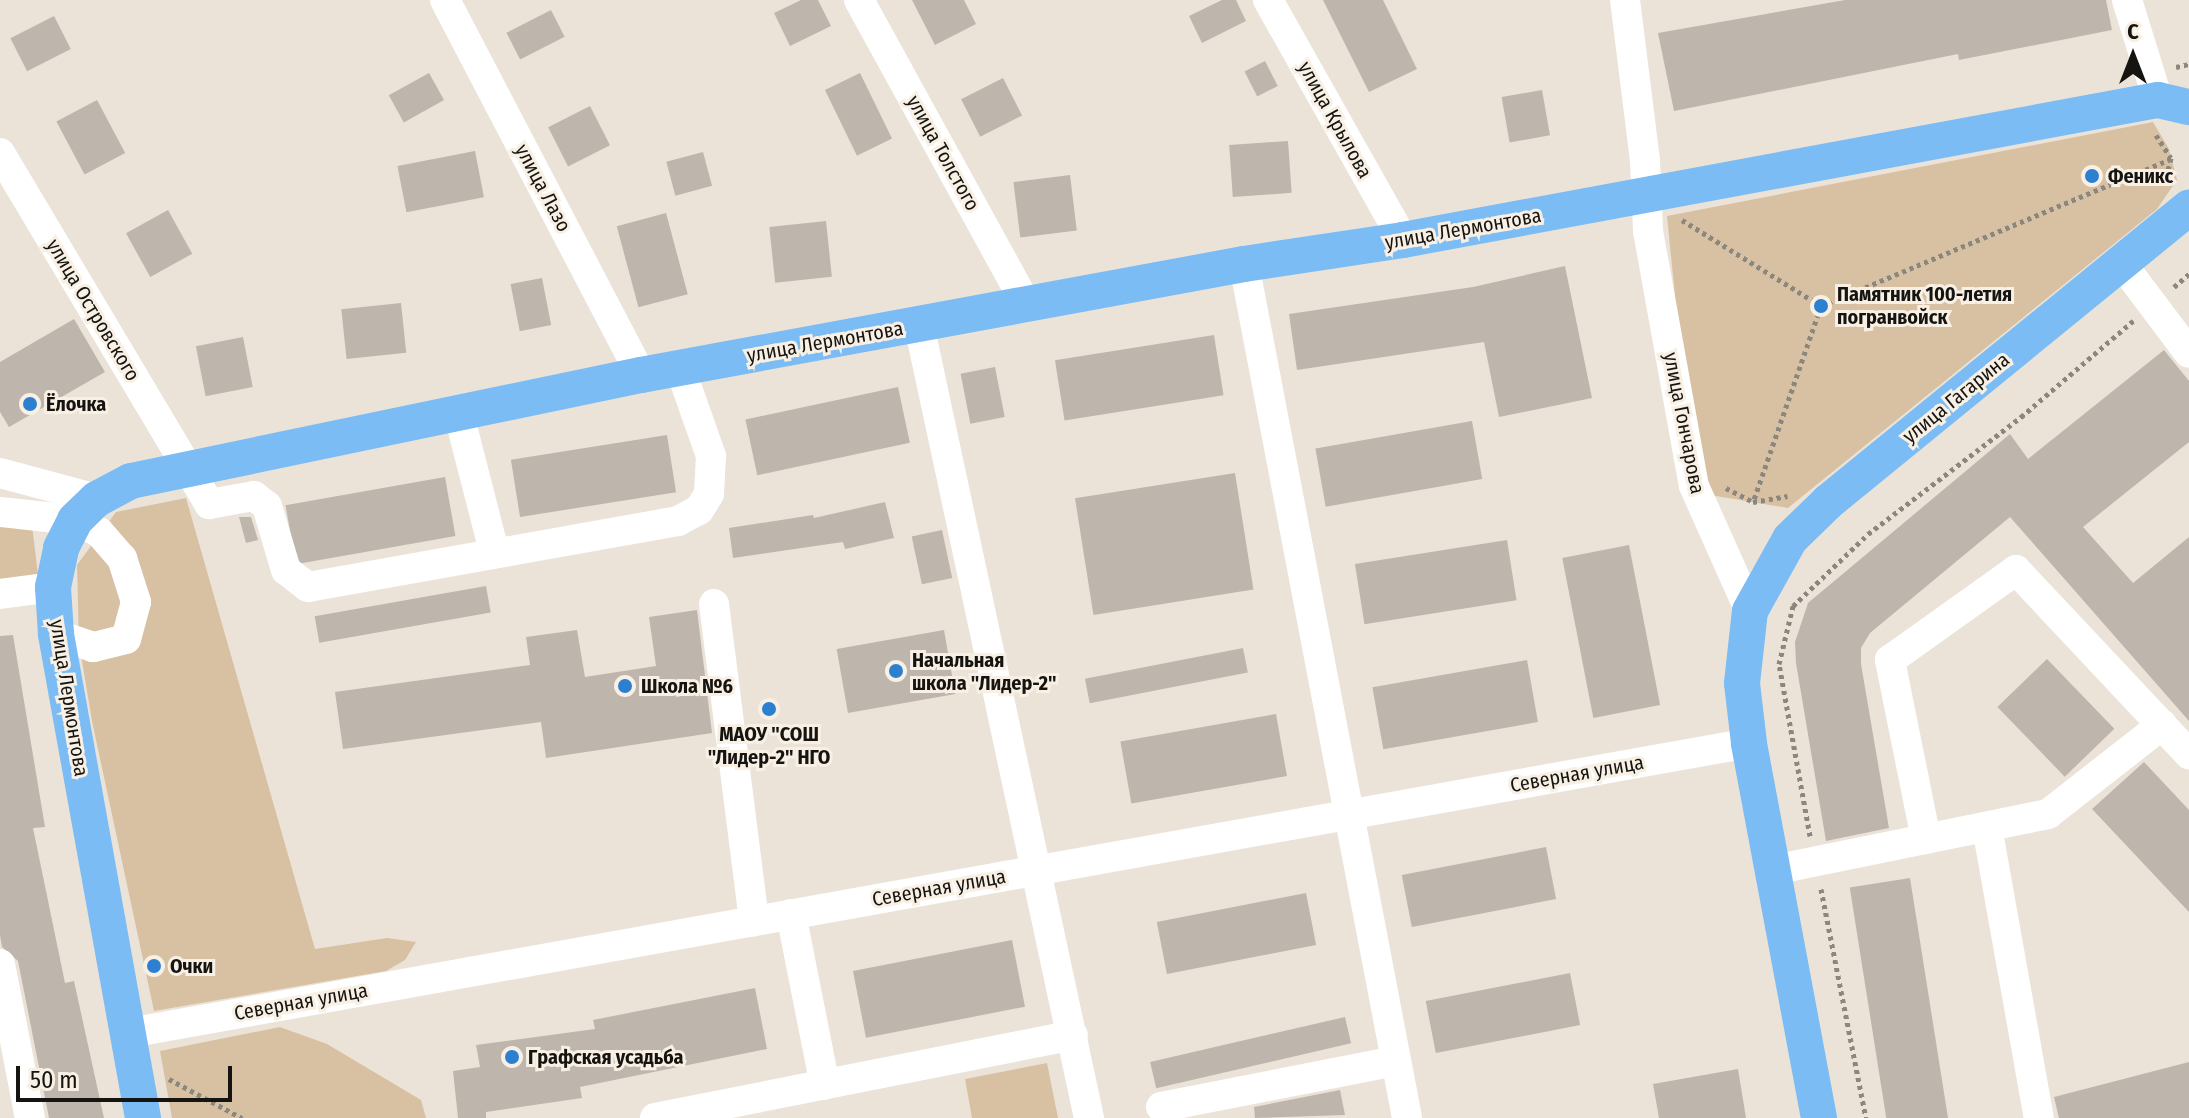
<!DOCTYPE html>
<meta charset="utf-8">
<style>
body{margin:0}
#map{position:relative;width:2189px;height:1118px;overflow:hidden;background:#ebe3d8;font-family:"Fira Sans Condensed",sans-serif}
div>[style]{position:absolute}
.green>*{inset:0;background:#d8c1a2}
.building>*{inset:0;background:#beb6ac;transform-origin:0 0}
.path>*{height:5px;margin-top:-2.5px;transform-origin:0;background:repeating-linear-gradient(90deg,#8b867e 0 4px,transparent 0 8px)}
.minor>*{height:30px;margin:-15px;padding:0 15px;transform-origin:15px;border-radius:15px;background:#fff}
.major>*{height:36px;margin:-18px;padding:0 18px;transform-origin:18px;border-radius:18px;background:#7bbcf5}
.dots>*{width:22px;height:22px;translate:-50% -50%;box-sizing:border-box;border:4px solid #f8f0e5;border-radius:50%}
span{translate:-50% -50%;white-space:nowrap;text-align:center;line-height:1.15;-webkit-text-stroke:6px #f8f0e5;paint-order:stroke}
.street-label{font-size:20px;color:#161410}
.poi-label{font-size:20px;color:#161410;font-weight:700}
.left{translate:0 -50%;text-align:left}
.north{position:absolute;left:2093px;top:16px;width:80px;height:80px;-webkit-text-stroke:6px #f8f0e5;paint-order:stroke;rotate:0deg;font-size:22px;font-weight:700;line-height:32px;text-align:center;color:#161410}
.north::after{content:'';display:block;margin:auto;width:28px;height:36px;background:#161410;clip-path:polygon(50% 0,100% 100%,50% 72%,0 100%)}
.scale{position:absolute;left:16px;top:1066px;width:216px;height:36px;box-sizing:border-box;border:4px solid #161410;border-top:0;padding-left:10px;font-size:24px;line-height:28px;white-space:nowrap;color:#161410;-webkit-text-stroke:6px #f8f0e5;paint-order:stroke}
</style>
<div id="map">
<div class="green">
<i style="clip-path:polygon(2153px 122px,2169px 149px,2177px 180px,2157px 209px,1788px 508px,1710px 495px,1679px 336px,1667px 216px)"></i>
<i style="clip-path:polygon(186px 498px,315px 949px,387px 938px,416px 942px,405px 960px,386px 971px,154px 1011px,92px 721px,79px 643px,77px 565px,116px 512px)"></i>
<i style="clip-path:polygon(0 524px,32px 525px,38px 575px,0 580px)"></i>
<i style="clip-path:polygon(280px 1027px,327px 1044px,421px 1100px,426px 1118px,172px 1118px,160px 1051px)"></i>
<i style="clip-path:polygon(1047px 1063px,1058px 1118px,972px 1118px,965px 1079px)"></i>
</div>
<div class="building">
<i style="clip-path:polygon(801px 0,818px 0,831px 26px,790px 46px,774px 13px)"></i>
<i style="clip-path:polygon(912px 0,964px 0,976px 24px,935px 45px)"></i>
<i style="clip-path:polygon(1222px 0,1236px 0,1246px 21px,1202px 43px,1189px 16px)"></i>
<i style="clip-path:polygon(1323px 0,1383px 0,1417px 69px,1369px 92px)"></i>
<i style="clip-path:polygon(1845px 0,2106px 0,2112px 30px,1959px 60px,1958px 54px,1674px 111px,1658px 33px)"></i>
<i style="left:551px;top:10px;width:30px;height:50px;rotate:63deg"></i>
<i style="left:54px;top:16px;width:37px;height:49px;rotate:63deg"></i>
<i style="left:1265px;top:61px;width:28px;height:23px;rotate:63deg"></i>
<i style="left:429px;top:73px;width:31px;height:46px;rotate:61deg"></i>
<i style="left:860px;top:73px;width:73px;height:39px;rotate:64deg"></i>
<i style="left:1003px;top:78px;width:42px;height:47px;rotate:63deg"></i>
<i style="left:1542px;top:90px;width:46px;height:41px;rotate:80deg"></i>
<i style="left:97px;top:100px;width:60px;height:46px;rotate:62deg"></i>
<i style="left:590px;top:106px;width:44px;height:47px;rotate:63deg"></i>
<i style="left:1288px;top:141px;width:52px;height:59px;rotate:86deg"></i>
<i style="left:475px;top:151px;width:47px;height:79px;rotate:79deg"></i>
<i style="left:703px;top:152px;width:35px;height:38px;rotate:75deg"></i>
<i style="left:1070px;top:175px;width:56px;height:57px;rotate:83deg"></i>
<i style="left:168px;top:210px;width:50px;height:48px;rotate:61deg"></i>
<i style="left:666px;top:213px;width:84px;height:51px;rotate:75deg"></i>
<i style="left:826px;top:221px;width:56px;height:57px;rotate:84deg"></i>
<i style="clip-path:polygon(1565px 266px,1592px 398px,1499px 417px,1484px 342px,1297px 370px,1289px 314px,1473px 287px)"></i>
<i style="left:542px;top:278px;width:48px;height:32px;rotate:79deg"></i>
<i style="left:401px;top:303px;width:50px;height:60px;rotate:84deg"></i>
<i style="clip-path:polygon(74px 319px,105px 372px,9px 427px,0 412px,0 362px)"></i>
<i style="left:1214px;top:335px;width:61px;height:161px;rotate:81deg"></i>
<i style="left:243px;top:337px;width:51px;height:48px;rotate:79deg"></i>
<i style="clip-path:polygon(2164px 350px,2189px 381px,2189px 442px,2083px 527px,2133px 583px,2189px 537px,2189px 721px,2010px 517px,1870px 633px,1861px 648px,1861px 664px,1889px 828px,1826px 841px,1796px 663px,1795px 642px,1808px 603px,2010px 434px,2028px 459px)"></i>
<i style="left:995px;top:367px;width:51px;height:35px;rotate:79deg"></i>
<i style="left:898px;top:387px;width:57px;height:156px;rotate:78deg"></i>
<i style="left:1472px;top:421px;width:59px;height:159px;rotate:80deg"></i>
<i style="left:667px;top:435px;width:58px;height:158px;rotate:81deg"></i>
<i style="left:1235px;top:473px;width:118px;height:162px;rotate:81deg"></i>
<i style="left:445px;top:477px;width:60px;height:162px;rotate:80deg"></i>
<i style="clip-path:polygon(885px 502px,894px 538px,845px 549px,843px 542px,733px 558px,729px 528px,813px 515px,814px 518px)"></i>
<i style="clip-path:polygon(239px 517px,251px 517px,258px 540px,246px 543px)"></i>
<i style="left:942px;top:530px;width:49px;height:31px;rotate:78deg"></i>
<i style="left:1507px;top:540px;width:61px;height:154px;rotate:81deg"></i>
<i style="left:1629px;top:545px;width:163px;height:68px;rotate:79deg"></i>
<i style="left:486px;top:586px;width:27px;height:174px;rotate:80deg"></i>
<i style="clip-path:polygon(697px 610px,712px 733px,546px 758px,541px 722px,343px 749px,335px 692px,530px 665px,526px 637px,577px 630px,585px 677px,656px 666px,649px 617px)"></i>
<i style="left:944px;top:630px;width:65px;height:109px;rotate:80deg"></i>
<i style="clip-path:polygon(13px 635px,45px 827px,33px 828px,65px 983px,74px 981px,104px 1118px,49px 1118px,18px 961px,2px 947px,0 935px,0 636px)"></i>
<i style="left:1243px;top:648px;width:25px;height:161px;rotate:79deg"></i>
<i style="left:2047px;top:659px;width:97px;height:69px;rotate:46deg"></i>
<i style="left:1527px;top:660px;width:63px;height:157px;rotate:80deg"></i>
<i style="left:1276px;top:714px;width:63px;height:158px;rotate:80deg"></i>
<i style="clip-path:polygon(2144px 762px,2189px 810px,2189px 912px,2092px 809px)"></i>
<i style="left:1546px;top:847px;width:53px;height:147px;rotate:79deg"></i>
<i style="left:1910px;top:878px;width:243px;height:61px;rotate:81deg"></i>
<i style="left:1306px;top:893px;width:53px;height:152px;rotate:79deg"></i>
<i style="left:1012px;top:940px;width:68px;height:162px;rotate:79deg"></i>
<i style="left:1570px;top:973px;width:53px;height:147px;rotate:79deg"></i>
<i style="clip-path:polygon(755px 988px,767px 1049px,580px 1087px,582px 1098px,486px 1112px,486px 1118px,458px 1118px,453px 1071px,480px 1067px,476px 1045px,595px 1029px,593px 1020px)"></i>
<i style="left:1345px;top:1017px;width:27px;height:200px;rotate:77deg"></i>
<i style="clip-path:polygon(2189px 1062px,2189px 1118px,2059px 1118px,2054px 1097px)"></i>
<i style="clip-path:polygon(1738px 1069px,1746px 1118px,1659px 1118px,1653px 1084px)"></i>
<i style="clip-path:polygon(1340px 1090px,1345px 1115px,1255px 1118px,1254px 1107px)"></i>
</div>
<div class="path">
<i style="left:2176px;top:67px;width:13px;rotate:-13deg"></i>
<i style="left:2156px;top:135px;width:27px;rotate:57deg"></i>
<i style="left:2171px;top:158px;width:29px;rotate:104deg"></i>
<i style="left:1682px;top:220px;width:163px;rotate:31.7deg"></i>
<i style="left:1821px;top:306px;width:207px;rotate:109.1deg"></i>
<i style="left:2174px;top:287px;width:20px;rotate:-41deg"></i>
<i style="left:1821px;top:306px;width:380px;rotate:-22.8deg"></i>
<i style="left:1726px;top:488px;width:30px;rotate:27deg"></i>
<i style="left:1753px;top:502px;width:35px;rotate:-10deg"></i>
<i style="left:1810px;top:836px;width:175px;rotate:-100.2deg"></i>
<i style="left:1779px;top:664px;width:60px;rotate:-76.4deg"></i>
<i style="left:1793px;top:606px;width:104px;rotate:-43.8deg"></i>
<i style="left:1868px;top:534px;width:193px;rotate:-37.4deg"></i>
<i style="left:2021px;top:417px;width:148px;rotate:-40.6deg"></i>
<i style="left:1821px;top:889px;width:233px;rotate:78.9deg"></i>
<i style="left:169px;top:1079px;width:83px;rotate:28.1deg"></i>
</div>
<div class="minor">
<i style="left:445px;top:0;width:423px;rotate:62.4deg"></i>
<i style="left:859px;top:0;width:348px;rotate:61.2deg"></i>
<i style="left:1268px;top:0;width:275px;rotate:60.6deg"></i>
<i style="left:1625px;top:0;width:162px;rotate:82.9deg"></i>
<i style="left:1645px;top:161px;width:70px;rotate:87.5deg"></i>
<i style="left:1648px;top:231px;width:259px;rotate:79.8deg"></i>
<i style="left:1694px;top:486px;width:137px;rotate:65.9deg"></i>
<i style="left:2127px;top:0;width:105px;rotate:72.8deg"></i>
<i style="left:0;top:153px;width:409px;rotate:59.2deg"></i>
<i style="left:209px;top:504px;width:46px;rotate:-10.1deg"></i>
<i style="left:254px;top:496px;width:16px;rotate:38deg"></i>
<i style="left:267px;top:506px;width:67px;rotate:73.5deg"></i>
<i style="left:286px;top:570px;width:28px;rotate:38deg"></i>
<i style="left:308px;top:587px;width:376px;rotate:-10.1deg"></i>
<i style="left:678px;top:521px;width:24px;rotate:-28deg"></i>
<i style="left:699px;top:510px;width:19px;rotate:-58deg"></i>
<i style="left:709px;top:494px;width:38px;rotate:-87deg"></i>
<i style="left:711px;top:456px;width:93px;rotate:-109.4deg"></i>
<i style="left:1244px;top:264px;width:869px;rotate:79.19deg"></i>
<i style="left:2122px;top:264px;width:111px;rotate:53deg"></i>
<i style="left:919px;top:325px;width:811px;rotate:77.9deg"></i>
<i style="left:458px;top:411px;width:145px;rotate:75.6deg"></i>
<i style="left:0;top:473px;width:100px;rotate:15deg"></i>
<i style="left:0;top:512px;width:75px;rotate:6.1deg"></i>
<i style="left:75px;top:520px;width:27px;rotate:27deg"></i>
<i style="left:99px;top:532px;width:35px;rotate:49deg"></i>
<i style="left:122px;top:558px;width:46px;rotate:72.3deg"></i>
<i style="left:136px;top:602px;width:38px;rotate:105deg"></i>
<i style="left:126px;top:639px;width:34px;rotate:166deg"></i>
<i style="left:93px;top:647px;width:39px;rotate:-161deg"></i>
<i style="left:0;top:594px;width:53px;rotate:-7.5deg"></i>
<i style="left:714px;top:604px;width:320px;rotate:82.8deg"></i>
<i style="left:1987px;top:827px;width:296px;rotate:79.9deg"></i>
<i style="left:1926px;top:839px;width:183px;rotate:-101.4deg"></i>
<i style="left:1890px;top:660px;width:155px;rotate:-35.5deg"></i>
<i style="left:2016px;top:570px;width:253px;rotate:46.8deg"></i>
<i style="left:1773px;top:870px;width:281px;rotate:-11.5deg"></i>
<i style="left:2048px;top:814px;width:145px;rotate:-38deg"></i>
<i style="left:791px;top:914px;width:174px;rotate:78.8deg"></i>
<i style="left:0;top:964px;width:157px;rotate:79deg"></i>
<i style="left:129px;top:1033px;width:1646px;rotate:-10.15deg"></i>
<i style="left:1161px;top:1107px;width:239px;rotate:-11.1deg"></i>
<i style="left:655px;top:1118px;width:426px;rotate:-11.2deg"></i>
</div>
<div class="major">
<i style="left:143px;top:1118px;width:492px;rotate:-100.2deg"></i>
<i style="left:56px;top:634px;width:47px;rotate:-93.7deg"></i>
<i style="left:53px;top:587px;width:40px;rotate:-78deg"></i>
<i style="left:61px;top:548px;width:31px;rotate:-63deg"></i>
<i style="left:75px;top:520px;width:30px;rotate:-44deg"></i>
<i style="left:97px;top:499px;width:38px;rotate:-28deg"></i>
<i style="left:131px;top:481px;width:521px;rotate:-11.74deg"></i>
<i style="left:641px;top:375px;width:613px;rotate:-10.43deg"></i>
<i style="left:1244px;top:264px;width:161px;rotate:-8.6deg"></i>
<i style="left:1403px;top:240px;width:768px;rotate:-10.51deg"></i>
<i style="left:2158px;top:100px;width:32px;rotate:13deg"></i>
<i style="left:1819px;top:1118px;width:381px;rotate:-100.6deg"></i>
<i style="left:1749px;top:743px;width:60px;rotate:-96.7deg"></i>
<i style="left:1742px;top:683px;width:72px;rotate:-83.7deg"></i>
<i style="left:1750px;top:611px;width:82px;rotate:-60.9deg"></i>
<i style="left:1790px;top:539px;width:53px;rotate:-44.2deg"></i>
<i style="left:1828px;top:502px;width:466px;rotate:-39.2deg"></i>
</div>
<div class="dots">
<i style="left:2092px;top:176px;background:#2c80cf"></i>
<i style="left:1821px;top:306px;background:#2c80cf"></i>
<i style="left:30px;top:404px;background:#2c80cf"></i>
<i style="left:896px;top:671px;background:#2c80cf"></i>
<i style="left:625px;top:686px;background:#2c80cf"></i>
<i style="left:769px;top:709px;background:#2c80cf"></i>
<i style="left:154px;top:966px;background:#2c80cf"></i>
<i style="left:512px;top:1057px;background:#2c80cf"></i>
</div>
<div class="street-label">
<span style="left:1335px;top:120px;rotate:61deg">улица Крылова</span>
<span style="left:943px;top:153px;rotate:61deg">улица Толстого</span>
<span style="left:543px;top:188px;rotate:62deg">улица Лазо</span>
<span style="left:1463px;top:229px;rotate:-10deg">улица Лермонтова</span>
<span style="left:93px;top:310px;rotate:59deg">улица Островского</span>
<span style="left:825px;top:342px;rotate:-10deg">улица Лермонтова</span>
<span style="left:1956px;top:398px;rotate:-39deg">улица Гагарина</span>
<span style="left:1684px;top:423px;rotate:79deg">улица Гончарова</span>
<span style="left:69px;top:698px;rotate:81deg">улица Лермонтова</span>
<span style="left:1577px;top:774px;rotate:-10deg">Северная улица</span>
<span style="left:939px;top:888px;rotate:-10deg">Северная улица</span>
<span style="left:301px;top:1002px;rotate:-10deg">Северная улица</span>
</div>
<div class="poi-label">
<span class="left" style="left:2108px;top:176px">Феникс</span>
<span class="left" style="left:1837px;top:306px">Памятник 100-летия<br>погранвойск</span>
<span class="left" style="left:46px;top:404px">Ёлочка</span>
<span class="left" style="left:912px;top:672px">Начальная<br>школа "Лидер-2"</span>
<span class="left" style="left:641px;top:686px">Школа №6</span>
<span style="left:769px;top:746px">МАОУ "СОШ<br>"Лидер-2" НГО</span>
<span class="left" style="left:170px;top:966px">Очки</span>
<span class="left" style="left:528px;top:1057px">Графская усадьба</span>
</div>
<div class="north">С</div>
<div class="scale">50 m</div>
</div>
